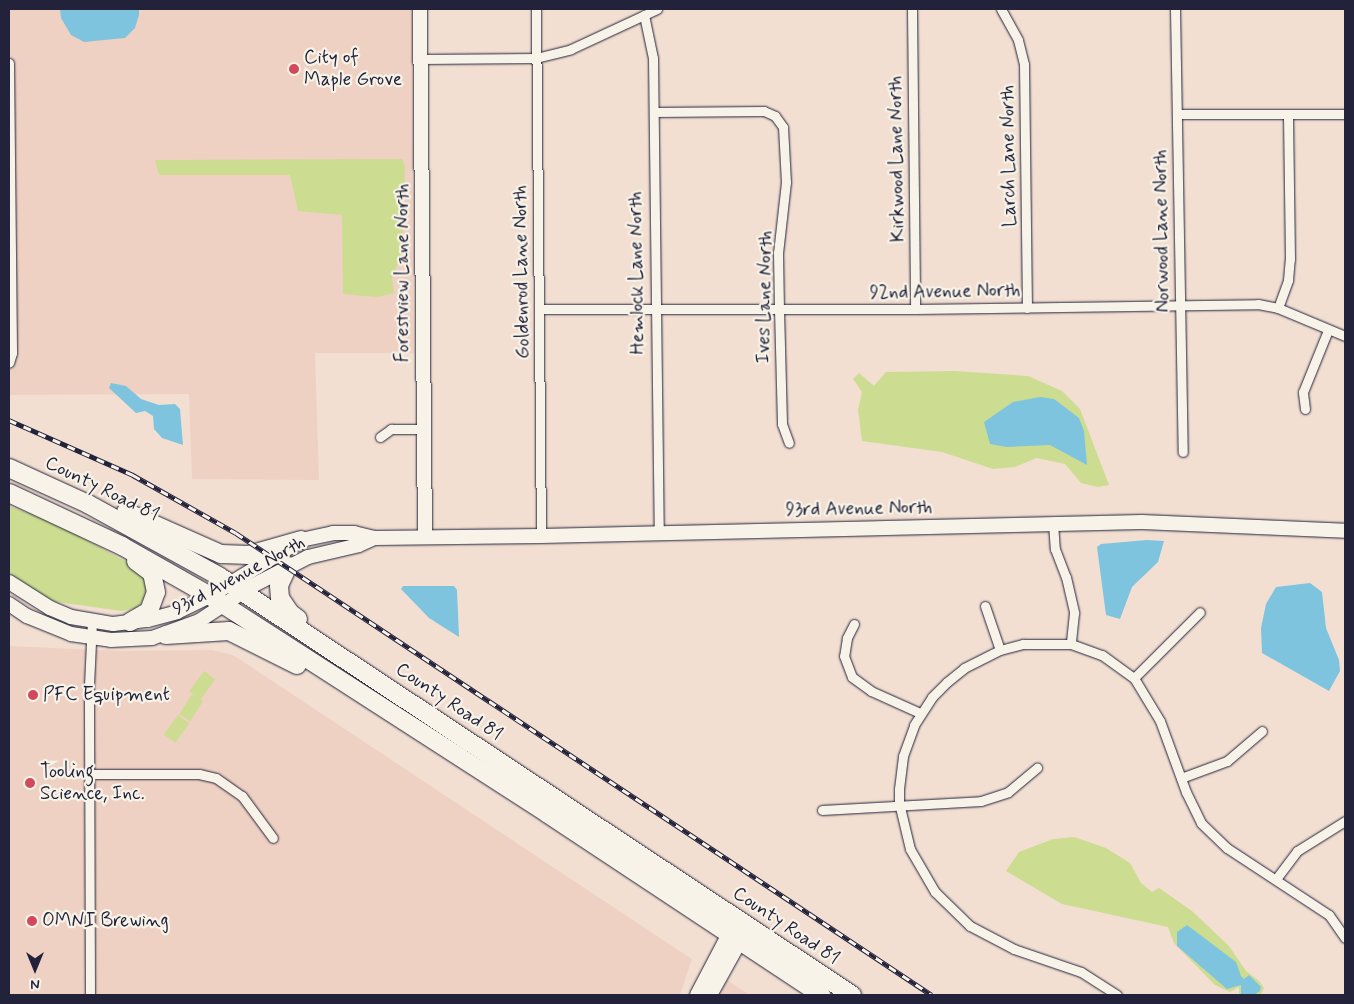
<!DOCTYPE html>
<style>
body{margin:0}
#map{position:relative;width:1354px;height:1004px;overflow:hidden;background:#f2dfd2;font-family:Mynerve,sans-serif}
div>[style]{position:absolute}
.built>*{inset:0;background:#efd1c3}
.green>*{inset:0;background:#ccdc90;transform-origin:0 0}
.water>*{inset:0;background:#7ec4df}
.roads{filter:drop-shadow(0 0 1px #22223b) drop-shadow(0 0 1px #22223b)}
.street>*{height:9px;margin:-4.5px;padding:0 4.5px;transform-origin:4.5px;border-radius:4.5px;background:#f7f3e8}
.secondary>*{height:14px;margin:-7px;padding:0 7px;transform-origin:7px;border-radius:7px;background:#f7f3e8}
.highway>*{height:18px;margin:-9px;padding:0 9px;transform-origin:9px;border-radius:9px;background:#f7f3e8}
.rail>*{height:4.5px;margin-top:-2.25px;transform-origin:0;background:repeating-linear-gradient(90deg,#f7f3e8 0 8px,#22223b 0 16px);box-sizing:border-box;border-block:1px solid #22223b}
.dots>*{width:14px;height:14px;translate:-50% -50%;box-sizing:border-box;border:2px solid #f7f3e8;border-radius:50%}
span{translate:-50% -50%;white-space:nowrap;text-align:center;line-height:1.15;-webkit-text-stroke:4.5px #f7f3e8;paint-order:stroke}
.poi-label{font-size:19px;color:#22223b}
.left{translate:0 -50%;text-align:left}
.street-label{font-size:19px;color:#22223b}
.frame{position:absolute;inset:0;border:10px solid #22223b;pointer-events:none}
.north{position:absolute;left:10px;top:944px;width:50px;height:50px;-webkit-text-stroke:4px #f7f3e8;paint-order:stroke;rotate:180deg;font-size:14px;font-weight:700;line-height:20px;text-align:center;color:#22223b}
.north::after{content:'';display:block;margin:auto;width:18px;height:22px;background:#22223b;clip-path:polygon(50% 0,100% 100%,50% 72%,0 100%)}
</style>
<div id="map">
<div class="built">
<i style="clip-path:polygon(9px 9px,412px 9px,414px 353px,315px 353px,319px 480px,192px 479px,189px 394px,9px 395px)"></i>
<i style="clip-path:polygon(9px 646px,120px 651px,212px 650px,233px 655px,692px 959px,680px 995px,9px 995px)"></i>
<i style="clip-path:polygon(727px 980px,750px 995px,718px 995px)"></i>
</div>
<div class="green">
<i style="clip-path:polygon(402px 159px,405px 166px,402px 253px,392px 278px,394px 293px,377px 297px,343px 294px,342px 215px,298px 211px,290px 175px,159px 175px,155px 160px)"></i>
<i style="clip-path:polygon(955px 371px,1028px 376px,1062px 391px,1080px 409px,1109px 485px,1098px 487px,1081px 483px,1065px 464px,1037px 458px,1015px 467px,993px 469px,942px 452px,862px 441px,858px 410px,862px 392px,853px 379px,859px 373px,874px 386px,886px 372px)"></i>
<i style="clip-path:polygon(9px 506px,55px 523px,138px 568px,150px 592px,137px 608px,122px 611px,50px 601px,9px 573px)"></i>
<i style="left:204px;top:671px;width:14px;height:25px;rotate:36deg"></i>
<i style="left:192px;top:694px;width:13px;height:24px;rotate:32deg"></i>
<i style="left:178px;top:715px;width:14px;height:24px;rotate:36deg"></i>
<i style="clip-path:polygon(1074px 837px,1106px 848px,1130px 863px,1141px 883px,1152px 892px,1159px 888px,1192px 911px,1229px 946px,1246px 971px,1259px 981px,1264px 988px,1261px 994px,1239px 995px,1239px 987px,1230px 992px,1215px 985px,1174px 943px,1168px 927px,1062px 904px,1006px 871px,1019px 852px,1053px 839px)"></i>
</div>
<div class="water">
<i style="clip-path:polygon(60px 9px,139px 9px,139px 15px,135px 28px,125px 38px,84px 42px,71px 35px,61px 18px)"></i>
<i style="clip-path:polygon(111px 383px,126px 386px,141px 399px,159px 405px,175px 404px,180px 409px,183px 445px,162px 438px,154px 429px,153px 416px,145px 411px,136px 413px,109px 388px)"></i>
<i style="clip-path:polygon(1040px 397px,1054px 399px,1079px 418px,1084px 431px,1087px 465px,1050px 445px,1007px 447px,990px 444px,984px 422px,1013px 402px)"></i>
<i style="clip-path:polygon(1147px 540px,1164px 541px,1158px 562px,1132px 587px,1120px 619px,1106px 615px,1097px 547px,1101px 544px)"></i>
<i style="clip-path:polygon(1310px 583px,1322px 592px,1326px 628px,1339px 660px,1340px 671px,1329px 691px,1262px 653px,1261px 628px,1266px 604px,1276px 587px)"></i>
<i style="clip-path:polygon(403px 586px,454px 586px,457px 590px,459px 637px,429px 618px,401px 589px)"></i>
<i style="clip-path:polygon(1187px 925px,1236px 962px,1241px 976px,1244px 979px,1249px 975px,1261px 987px,1260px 991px,1254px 995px,1241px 995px,1241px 985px,1227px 989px,1177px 946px,1177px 932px)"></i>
</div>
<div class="roads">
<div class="street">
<i style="left:536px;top:9px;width:527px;rotate:89.46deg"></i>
<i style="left:912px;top:9px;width:300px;rotate:89.4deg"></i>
<i style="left:1001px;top:9px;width:35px;rotate:61deg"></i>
<i style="left:1018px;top:40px;width:25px;rotate:76deg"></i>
<i style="left:1024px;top:64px;width:244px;rotate:89.3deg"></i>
<i style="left:1175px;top:9px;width:443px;rotate:89deg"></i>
<i style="left:644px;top:15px;width:44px;rotate:78.2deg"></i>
<i style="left:653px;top:58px;width:474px;rotate:89.3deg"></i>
<i style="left:421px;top:59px;width:115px;rotate:-0.5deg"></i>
<i style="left:536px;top:58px;width:36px;rotate:-14deg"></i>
<i style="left:571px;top:49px;width:95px;rotate:-24.9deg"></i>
<i style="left:9px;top:63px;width:290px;rotate:89.4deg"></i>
<i style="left:12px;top:353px;width:10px;rotate:107deg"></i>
<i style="left:654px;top:112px;width:110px;rotate:-0.5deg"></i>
<i style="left:764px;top:111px;width:12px;rotate:24deg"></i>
<i style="left:775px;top:116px;width:14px;rotate:54deg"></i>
<i style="left:783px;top:127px;width:55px;rotate:86.9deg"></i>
<i style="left:786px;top:182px;width:71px;rotate:96.4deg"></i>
<i style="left:778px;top:253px;width:56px;rotate:89deg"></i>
<i style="left:779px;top:309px;width:115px;rotate:88.5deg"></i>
<i style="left:782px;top:424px;width:20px;rotate:70deg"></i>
<i style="left:1177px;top:114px;width:168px"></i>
<i style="left:1278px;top:308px;width:30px;rotate:-70deg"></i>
<i style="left:1288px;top:280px;width:21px;rotate:-85deg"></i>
<i style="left:1290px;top:259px;width:145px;rotate:-90.8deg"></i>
<i style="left:539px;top:309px;width:376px"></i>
<i style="left:915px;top:309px;width:343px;rotate:-0.8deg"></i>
<i style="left:1258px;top:304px;width:20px;rotate:11deg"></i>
<i style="left:1278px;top:308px;width:73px;rotate:22.7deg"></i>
<i style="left:1305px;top:409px;width:17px;rotate:-97deg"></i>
<i style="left:1303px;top:392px;width:67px;rotate:-68deg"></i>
<i style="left:380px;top:437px;width:14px;rotate:-36deg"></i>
<i style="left:391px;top:429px;width:32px"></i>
<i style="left:1053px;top:523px;width:26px;rotate:86deg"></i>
<i style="left:1055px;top:549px;width:30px;rotate:69deg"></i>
<i style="left:1066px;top:577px;width:37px;rotate:77deg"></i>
<i style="left:1074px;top:613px;width:31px;rotate:96deg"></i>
<i style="left:985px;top:606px;width:46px;rotate:71.2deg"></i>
<i style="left:854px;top:624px;width:16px;rotate:117deg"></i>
<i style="left:847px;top:638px;width:18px;rotate:99deg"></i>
<i style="left:844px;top:656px;width:22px;rotate:69deg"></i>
<i style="left:852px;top:677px;width:24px;rotate:36deg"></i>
<i style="left:871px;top:691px;width:54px;rotate:24.2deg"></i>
<i style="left:1134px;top:678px;width:93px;rotate:-45deg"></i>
<i style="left:89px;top:774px;width:110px"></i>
<i style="left:199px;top:774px;width:17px;rotate:13deg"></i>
<i style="left:216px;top:778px;width:32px;rotate:35deg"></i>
<i style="left:242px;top:796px;width:52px;rotate:53.6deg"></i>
<i style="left:1181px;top:778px;width:49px;rotate:-20.3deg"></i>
<i style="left:1227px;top:761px;width:46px;rotate:-40.6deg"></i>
<i style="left:822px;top:810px;width:159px;rotate:-3.2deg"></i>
<i style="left:981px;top:801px;width:28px;rotate:-18deg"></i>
<i style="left:1008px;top:792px;width:38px;rotate:-40deg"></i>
<i style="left:1276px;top:879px;width:35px;rotate:-53deg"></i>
<i style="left:1297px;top:851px;width:57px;rotate:-32deg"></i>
<i style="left:90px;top:995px;width:310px;rotate:-90.2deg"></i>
<i style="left:89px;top:685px;width:64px;rotate:-87.3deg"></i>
<i style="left:1117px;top:995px;width:43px;rotate:-147.4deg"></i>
<i style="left:1081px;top:972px;width:71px;rotate:-161.1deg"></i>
<i style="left:1014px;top:949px;width:50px;rotate:-152.4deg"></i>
<i style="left:970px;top:926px;width:49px;rotate:-135.8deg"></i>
<i style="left:935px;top:892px;width:50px;rotate:-120.2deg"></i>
<i style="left:910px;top:849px;width:47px;rotate:-103.4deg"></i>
<i style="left:899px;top:803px;width:14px;rotate:-90deg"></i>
<i style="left:899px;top:789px;width:33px;rotate:-83deg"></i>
<i style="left:903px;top:756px;width:33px;rotate:-70deg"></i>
<i style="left:914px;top:725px;width:33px;rotate:-57deg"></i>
<i style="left:932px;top:697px;width:21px;rotate:-45deg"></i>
<i style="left:947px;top:682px;width:22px;rotate:-39deg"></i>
<i style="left:964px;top:668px;width:40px;rotate:-26.6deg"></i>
<i style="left:1000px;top:650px;width:24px;rotate:-15deg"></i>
<i style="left:1023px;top:644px;width:48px"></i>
<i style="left:1071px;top:644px;width:33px;rotate:20deg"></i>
<i style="left:1102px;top:655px;width:39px;rotate:36deg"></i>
<i style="left:1134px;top:678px;width:50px;rotate:58.8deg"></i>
<i style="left:1160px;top:721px;width:76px;rotate:69.9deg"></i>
<i style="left:1186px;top:792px;width:34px;rotate:64deg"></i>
<i style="left:1201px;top:823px;width:36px;rotate:44deg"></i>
<i style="left:1227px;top:848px;width:122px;rotate:33.3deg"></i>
<i style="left:1329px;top:915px;width:28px;rotate:55deg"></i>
</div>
<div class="secondary">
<i style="left:420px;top:9px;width:527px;rotate:89.46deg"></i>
<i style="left:9px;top:582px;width:49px;rotate:32.4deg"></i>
<i style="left:50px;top:608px;width:23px;rotate:23deg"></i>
<i style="left:71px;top:617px;width:43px;rotate:9.5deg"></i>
<i style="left:113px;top:624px;width:35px;rotate:-7deg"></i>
<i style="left:148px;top:620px;width:30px;rotate:-15deg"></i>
<i style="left:177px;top:612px;width:37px;rotate:-26deg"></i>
<i style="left:210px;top:596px;width:107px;rotate:-31.6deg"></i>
<i style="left:301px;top:540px;width:33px;rotate:-12deg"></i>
<i style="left:333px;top:533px;width:21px"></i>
<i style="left:354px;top:533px;width:21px;rotate:14deg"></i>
<i style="left:374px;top:538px;width:167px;rotate:-0.7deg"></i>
<i style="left:541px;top:536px;width:601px;rotate:-1.33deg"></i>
<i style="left:1142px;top:522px;width:203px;rotate:2.5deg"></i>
<i style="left:9px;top:604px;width:22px;rotate:34deg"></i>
<i style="left:27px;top:616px;width:48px;rotate:22.2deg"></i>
<i style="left:71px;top:634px;width:40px;rotate:8.5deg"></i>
<i style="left:111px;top:640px;width:41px;rotate:-2.8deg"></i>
<i style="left:152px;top:638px;width:50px;rotate:-19.9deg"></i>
<i style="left:199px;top:621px;width:64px;rotate:-33.4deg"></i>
<i style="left:252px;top:586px;width:63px;rotate:-27.4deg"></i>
<i style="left:308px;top:557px;width:52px;rotate:-13.2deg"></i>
<i style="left:359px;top:545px;width:17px;rotate:-25deg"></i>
<i style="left:697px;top:995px;width:78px;rotate:-62.4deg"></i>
<i style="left:710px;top:995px;width:72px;rotate:-60.9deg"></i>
</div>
<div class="highway">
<i style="left:9px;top:468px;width:87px;rotate:24.5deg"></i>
<i style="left:88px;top:504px;width:151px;rotate:28.9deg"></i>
<i style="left:220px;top:577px;width:758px;rotate:33.48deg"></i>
<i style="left:9px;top:493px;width:125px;rotate:25.1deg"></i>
<i style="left:122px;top:546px;width:101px;rotate:29.6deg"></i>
<i style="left:210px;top:596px;width:402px;rotate:32.8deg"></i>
<i style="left:548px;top:814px;width:328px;rotate:33.5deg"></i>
<i style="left:126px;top:512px;width:104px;rotate:23.9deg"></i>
<i style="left:221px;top:554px;width:28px;rotate:2deg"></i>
<i style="left:249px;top:555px;width:54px;rotate:-16.1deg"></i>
<i style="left:288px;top:566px;width:21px;rotate:115deg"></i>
<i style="left:279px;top:585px;width:13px;rotate:86deg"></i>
<i style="left:280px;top:598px;width:18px;rotate:56deg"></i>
<i style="left:290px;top:613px;width:10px;rotate:37deg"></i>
<i style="left:130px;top:622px;width:22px;rotate:-30deg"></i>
<i style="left:149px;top:611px;width:20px;rotate:-70deg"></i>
<i style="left:156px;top:592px;width:19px;rotate:-102deg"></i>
<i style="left:152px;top:573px;width:20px;rotate:-143deg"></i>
<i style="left:166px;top:635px;width:63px;rotate:-3.6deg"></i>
<i style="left:229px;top:631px;width:76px;rotate:26.6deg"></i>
</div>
</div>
<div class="rail">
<i style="left:9px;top:420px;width:136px;rotate:23.9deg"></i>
<i style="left:133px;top:475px;width:118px;rotate:29.4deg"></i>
<i style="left:236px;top:533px;width:835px;rotate:33.58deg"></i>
</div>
<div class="dots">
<i style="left:294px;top:69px;background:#d1495b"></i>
<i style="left:33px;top:695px;background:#d1495b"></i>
<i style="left:30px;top:783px;background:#d1495b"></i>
<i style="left:32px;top:921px;background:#d1495b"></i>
</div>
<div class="poi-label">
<span class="left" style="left:304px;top:69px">City of<br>Maple Grove</span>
<span class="left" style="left:43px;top:695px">PFC Equipment</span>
<span class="left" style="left:40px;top:783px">Tooling<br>Science, Inc.</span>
<span class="left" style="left:42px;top:921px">OMNI Brewing</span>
</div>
<div class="street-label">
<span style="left:1009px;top:156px;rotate:-91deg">Larch Lane North</span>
<span style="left:897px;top:159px;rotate:-91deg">Kirkwood Lane North</span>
<span style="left:1162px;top:231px;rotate:-91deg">Norwood Lane North</span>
<span style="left:522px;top:272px;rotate:-91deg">Goldenrod Lane North</span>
<span style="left:403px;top:273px;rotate:-90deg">Forestview Lane North</span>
<span style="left:637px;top:273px;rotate:-91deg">Hemlock Lane North</span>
<span style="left:945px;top:292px;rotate:-1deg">92nd Avenue North</span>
<span style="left:765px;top:297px;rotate:-89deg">Ives Lane North</span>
<span style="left:102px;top:489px;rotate:26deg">County Road 81</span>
<span style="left:859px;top:509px;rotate:-1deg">93rd Avenue North</span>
<span style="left:239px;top:576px;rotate:-28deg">93rd Avenue North</span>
<span style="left:449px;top:702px;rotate:34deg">County Road 81</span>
<span style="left:786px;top:926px;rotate:34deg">County Road 81</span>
</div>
<div class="frame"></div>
<div class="north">N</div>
</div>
